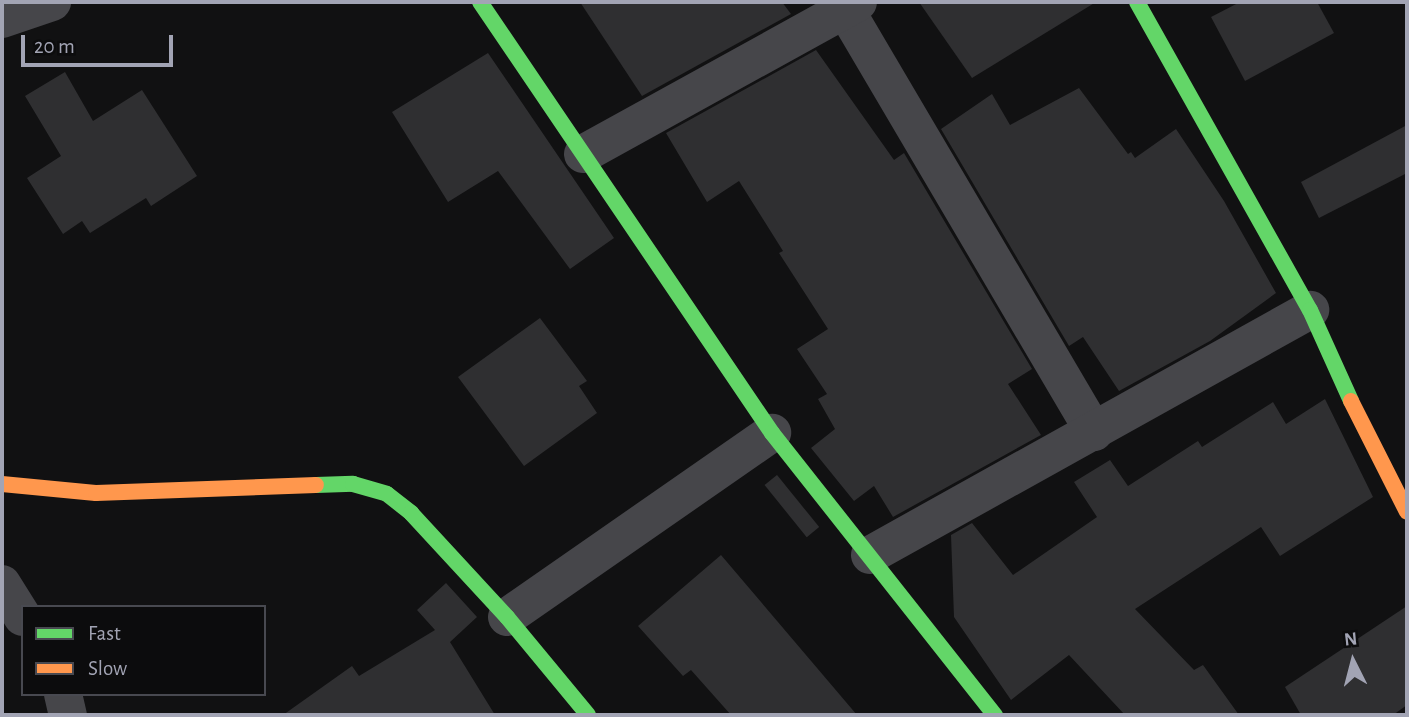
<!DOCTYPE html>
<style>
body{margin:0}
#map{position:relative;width:1409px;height:717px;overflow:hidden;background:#111112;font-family:"Alegreya Sans",sans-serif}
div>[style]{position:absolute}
.building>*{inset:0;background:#2f2f31;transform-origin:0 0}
.street>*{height:38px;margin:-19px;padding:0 19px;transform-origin:19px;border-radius:19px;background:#46464a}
.fast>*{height:16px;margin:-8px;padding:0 8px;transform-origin:8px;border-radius:8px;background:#63d668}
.slow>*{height:16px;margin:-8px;padding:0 8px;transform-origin:8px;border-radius:8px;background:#ff974d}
span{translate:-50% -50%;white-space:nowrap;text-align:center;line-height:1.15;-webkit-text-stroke:7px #0c0c0d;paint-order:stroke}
.frame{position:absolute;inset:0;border:4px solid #a2a4b4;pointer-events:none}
.legend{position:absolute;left:21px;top:605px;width:245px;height:91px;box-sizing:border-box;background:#0c0c0d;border:2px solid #484950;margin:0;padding:9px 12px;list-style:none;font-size:21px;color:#a2a4b4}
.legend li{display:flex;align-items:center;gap:14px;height:35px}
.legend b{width:35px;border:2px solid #484950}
.north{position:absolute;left:1318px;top:626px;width:70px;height:70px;-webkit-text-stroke:5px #0c0c0d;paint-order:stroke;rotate:354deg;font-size:19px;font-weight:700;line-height:28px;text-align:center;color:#a2a4b4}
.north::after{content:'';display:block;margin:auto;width:24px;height:32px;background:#a2a4b4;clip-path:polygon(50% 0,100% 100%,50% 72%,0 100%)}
.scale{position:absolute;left:21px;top:35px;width:152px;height:32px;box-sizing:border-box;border:4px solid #a2a4b4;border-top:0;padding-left:9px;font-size:21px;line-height:24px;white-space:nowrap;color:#a2a4b4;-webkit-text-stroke:5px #0c0c0d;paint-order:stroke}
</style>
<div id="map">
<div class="building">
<i style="clip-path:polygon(580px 2px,782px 2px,791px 14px,642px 96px)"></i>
<i style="clip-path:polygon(919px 2px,1096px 2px,972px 78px)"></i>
<i style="clip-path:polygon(1240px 2px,1317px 2px,1334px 33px,1245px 81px,1211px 17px)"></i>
<i style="clip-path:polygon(816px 50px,894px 160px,904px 153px,1032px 369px,1008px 384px,1041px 435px,893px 517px,874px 486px,854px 501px,811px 448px,835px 429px,818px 399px,827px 394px,797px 349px,828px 329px,779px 253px,783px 251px,739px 181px,707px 202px,666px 133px)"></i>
<i style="clip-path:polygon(488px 53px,614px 238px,570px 269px,498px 171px,448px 202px,392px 112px)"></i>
<i style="clip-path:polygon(65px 72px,93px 121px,142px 90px,197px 176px,151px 206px,146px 198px,90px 233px,82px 221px,63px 234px,27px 178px,61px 156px,25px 96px)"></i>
<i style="clip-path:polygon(1079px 88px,1128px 154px,1131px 152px,1135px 158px,1176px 129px,1224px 201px,1276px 293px,1210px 341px,1119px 391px,1083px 337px,1069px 346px,941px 129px,992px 94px,1010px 125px)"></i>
<i style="clip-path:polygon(1407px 125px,1407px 173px,1319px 218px,1301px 182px)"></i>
<i style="clip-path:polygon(540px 318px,587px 381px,579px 386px,597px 413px,524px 466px,458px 377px)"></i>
<i style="clip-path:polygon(1325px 399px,1373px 497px,1280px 556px,1261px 527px,1135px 609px,1194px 670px,1203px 665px,1239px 715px,1125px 715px,1069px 655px,1011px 700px,954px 617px,951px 535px,972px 523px,1013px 575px,1097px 517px,1074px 482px,1110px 460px,1128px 486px,1198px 441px,1202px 447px,1273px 402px,1286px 424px)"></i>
<i style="left:777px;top:475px;width:67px;height:16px;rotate:51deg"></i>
<i style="clip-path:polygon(721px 555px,857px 715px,731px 715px,691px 670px,683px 676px,638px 626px)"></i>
<i style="clip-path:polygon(446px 583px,477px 617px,450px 642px,495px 715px,283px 715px,352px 666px,359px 676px,435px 630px,417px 610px)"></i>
<i style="clip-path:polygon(1407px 606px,1407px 705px,1393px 715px,1301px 715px,1285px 687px)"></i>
</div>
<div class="street">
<i style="left:845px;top:9px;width:491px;rotate:59.5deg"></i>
<i style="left:2px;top:19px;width:53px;rotate:-18.8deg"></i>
<i style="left:583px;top:154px;width:314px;rotate:-28.9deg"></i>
<i style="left:870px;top:555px;width:504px;rotate:-29.11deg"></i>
<i style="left:2px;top:584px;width:39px;rotate:58deg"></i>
<i style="left:507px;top:617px;width:323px;rotate:-34.8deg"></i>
<i style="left:63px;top:694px;width:22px;rotate:77deg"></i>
</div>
<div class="fast">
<i style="left:480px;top:2px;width:521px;rotate:55.88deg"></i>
<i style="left:772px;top:433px;width:360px;rotate:51.7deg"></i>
<i style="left:1137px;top:2px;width:353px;rotate:60.7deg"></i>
<i style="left:1310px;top:310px;width:100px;rotate:65.7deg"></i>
<i style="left:316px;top:485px;width:37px;rotate:-2deg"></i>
<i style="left:353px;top:484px;width:35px;rotate:16deg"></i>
<i style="left:387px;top:494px;width:31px;rotate:38deg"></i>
<i style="left:411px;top:513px;width:142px;rotate:47.3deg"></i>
<i style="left:507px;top:617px;width:127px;rotate:50.4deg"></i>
</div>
<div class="slow">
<i style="left:1351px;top:401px;width:124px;rotate:63.2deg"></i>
<i style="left:2px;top:484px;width:94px;rotate:5.5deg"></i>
<i style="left:96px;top:493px;width:220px;rotate:-2.1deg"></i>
</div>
<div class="frame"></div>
<ul class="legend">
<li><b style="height:9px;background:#63d668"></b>Fast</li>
<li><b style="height:9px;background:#ff974d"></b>Slow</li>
</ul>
<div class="north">N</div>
<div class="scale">20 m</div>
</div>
